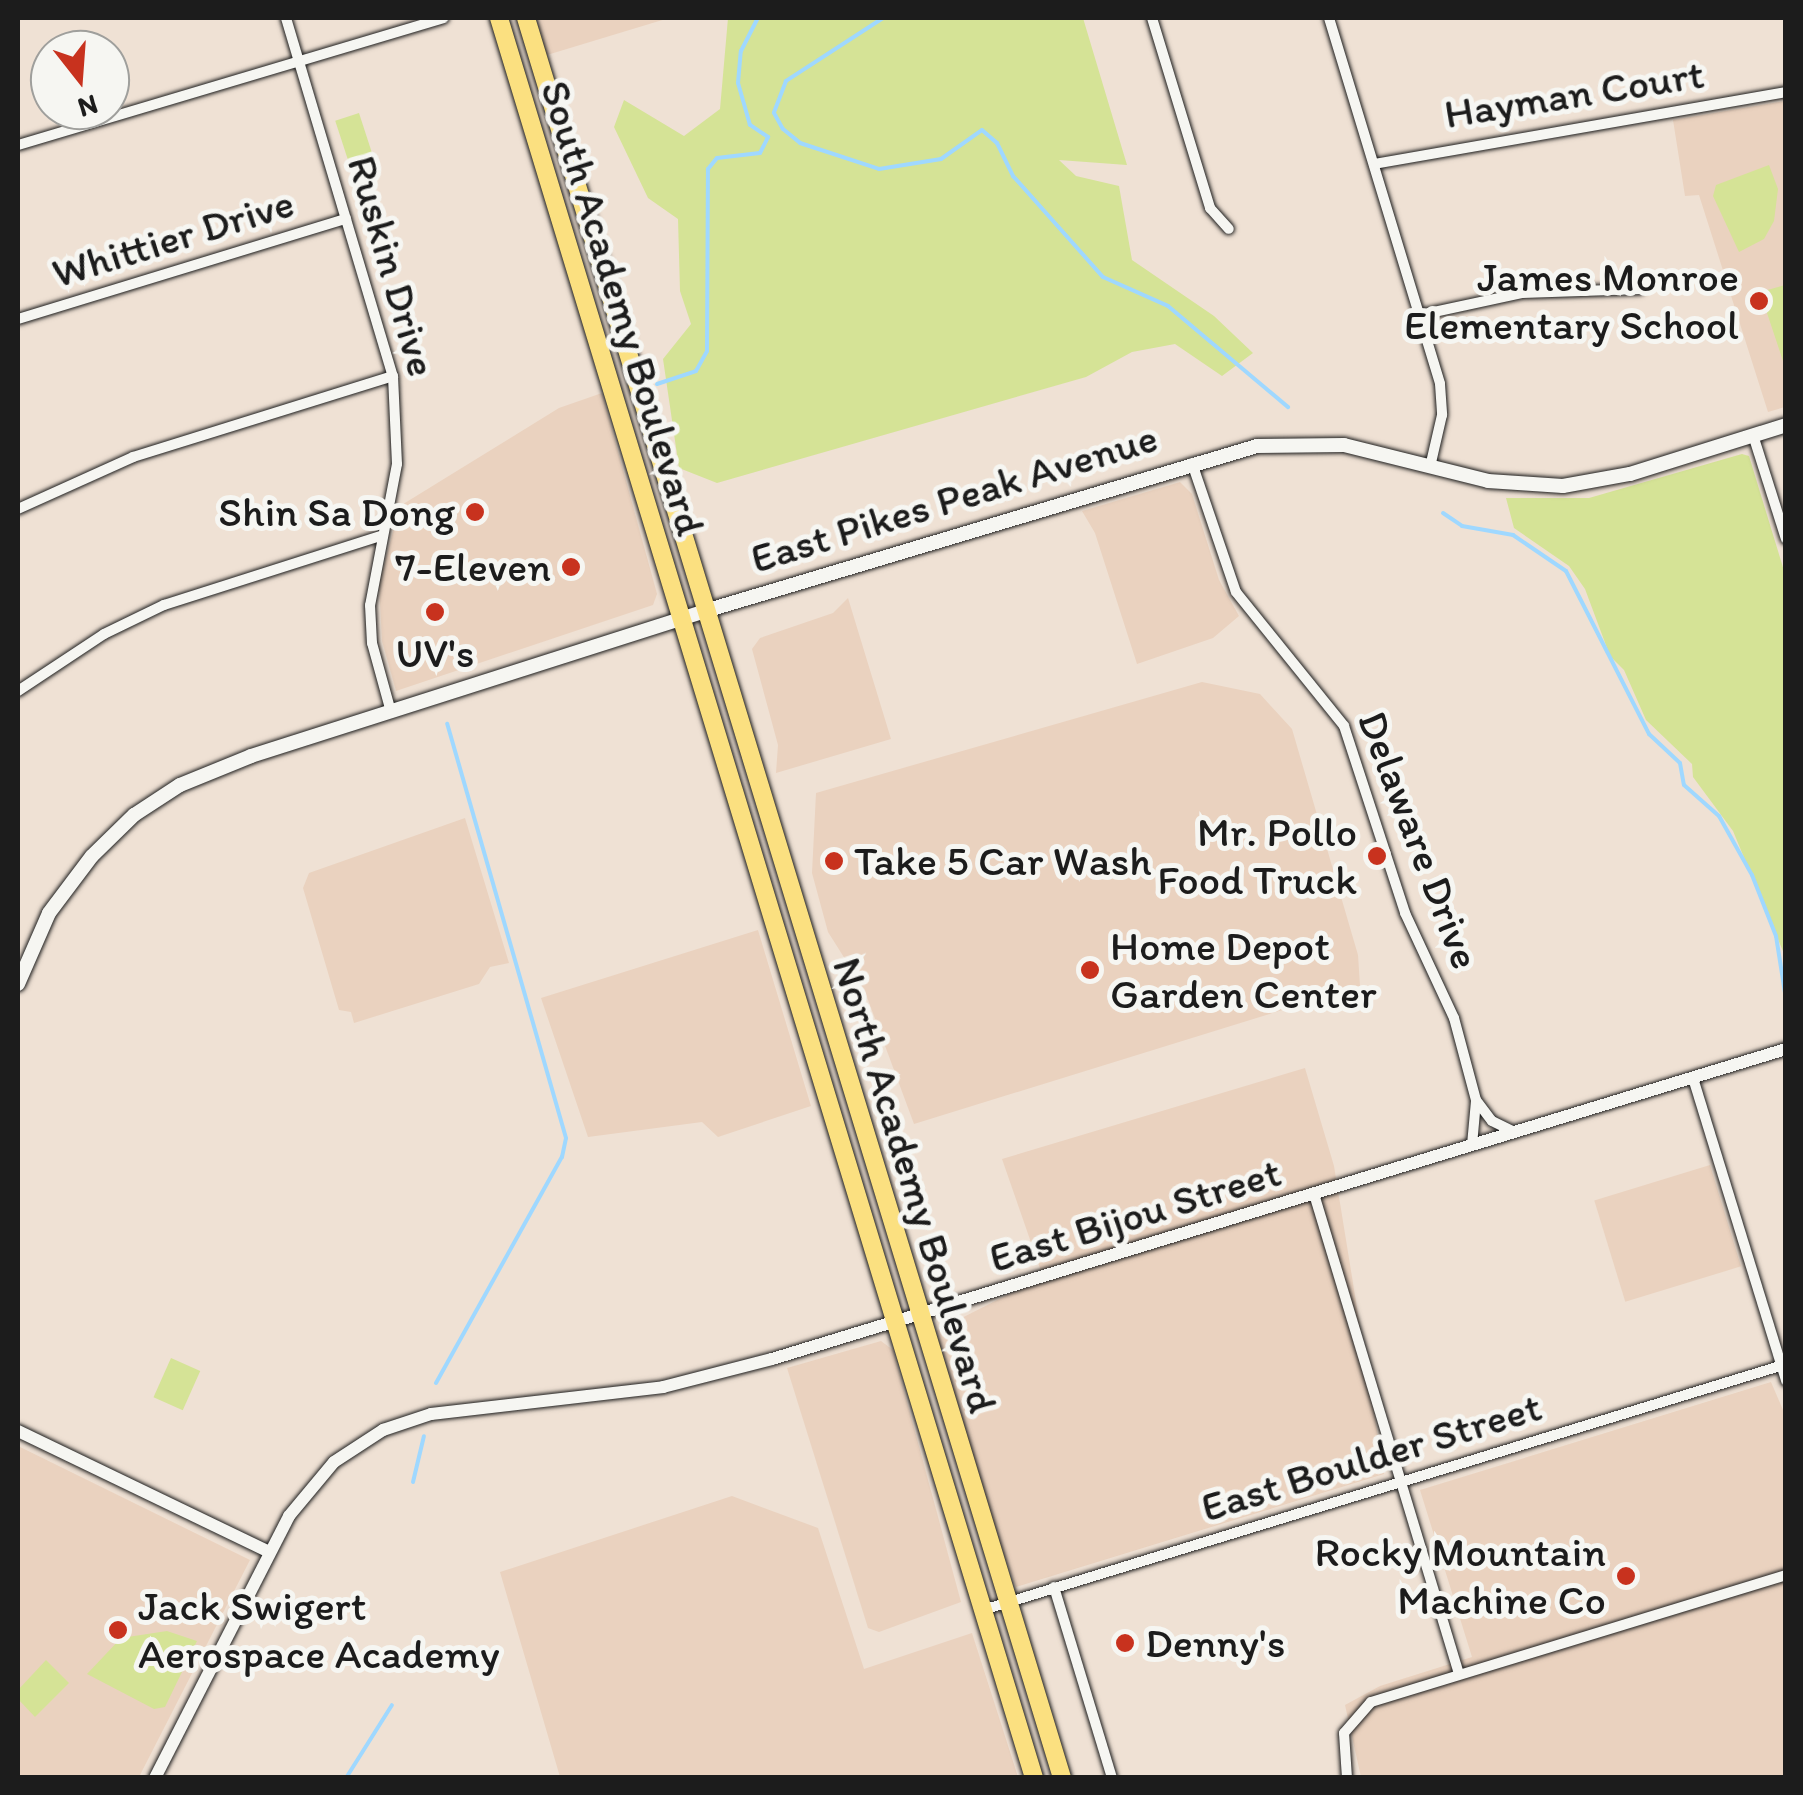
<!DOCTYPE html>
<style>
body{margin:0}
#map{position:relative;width:1803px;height:1795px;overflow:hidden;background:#efe1d4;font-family:Itim,sans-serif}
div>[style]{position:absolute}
.built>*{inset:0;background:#ead2bf;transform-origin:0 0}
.green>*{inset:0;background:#d5e396;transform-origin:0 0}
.stream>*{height:4px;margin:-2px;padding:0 2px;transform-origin:2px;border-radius:2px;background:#9fd8ff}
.roads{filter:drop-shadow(0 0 2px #1c1c1c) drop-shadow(0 0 2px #1c1c1c)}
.minor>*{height:10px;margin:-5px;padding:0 5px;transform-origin:5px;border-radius:5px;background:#f6f6f2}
.tertiary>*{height:12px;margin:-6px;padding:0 6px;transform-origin:6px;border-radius:6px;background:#f6f6f2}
.secondary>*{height:14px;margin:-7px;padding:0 7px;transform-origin:7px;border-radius:7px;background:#f6f6f2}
.trunk>*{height:18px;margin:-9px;padding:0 9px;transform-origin:9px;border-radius:9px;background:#fbe080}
.dots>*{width:28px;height:28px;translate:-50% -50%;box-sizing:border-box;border:5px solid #f6f6f2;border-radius:50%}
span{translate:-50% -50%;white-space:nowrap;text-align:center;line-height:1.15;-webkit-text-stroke:10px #f6f6f2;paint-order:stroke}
.street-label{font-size:42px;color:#1c1c1c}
.poi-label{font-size:42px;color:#1c1c1c}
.right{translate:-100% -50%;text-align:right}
.left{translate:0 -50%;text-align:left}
.frame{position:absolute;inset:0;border:20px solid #1c1c1c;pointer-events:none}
.north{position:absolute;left:30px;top:30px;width:100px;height:100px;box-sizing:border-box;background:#f6f6f2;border:2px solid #9f9f9c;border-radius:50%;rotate:163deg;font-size:28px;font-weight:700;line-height:40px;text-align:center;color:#1c1c1c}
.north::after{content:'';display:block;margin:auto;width:35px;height:45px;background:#c8321e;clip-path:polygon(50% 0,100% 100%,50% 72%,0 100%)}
</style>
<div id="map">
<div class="built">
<i style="clip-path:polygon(536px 18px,669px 18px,547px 55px)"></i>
<i style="clip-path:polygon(1785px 101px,1785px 407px,1768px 412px,1699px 195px,1685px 196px,1673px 120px)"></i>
<i style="clip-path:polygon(602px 393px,657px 594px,653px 605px,396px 691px,382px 641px,379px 583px,400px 506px,559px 408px)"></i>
<i style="clip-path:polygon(1180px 482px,1192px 494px,1219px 580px,1239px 616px,1213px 638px,1137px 664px,1095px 533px,1082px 511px)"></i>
<i style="clip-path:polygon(848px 598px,891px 739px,776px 773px,778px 745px,752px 649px,760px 638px,833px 613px)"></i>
<i style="clip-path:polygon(1202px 682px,1260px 694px,1292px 729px,1358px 955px,1360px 986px,914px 1124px,864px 989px,828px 932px,812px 873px,816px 793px)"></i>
<i style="clip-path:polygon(465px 818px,509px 963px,490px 967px,479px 984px,354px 1023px,351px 1012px,339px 1010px,303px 888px,309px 873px)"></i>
<i style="clip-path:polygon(758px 930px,811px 1106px,718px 1137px,702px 1122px,588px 1137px,541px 998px)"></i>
<i style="clip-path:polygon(1305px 1068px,1334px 1166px,1384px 1474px,1016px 1587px,924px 1337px,1043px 1277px,1002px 1159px)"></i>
<i style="left:1710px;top:1165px;width:106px;height:121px;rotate:73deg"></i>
<i style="clip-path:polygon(881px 1341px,893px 1350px,961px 1602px,879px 1632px,868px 1628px,787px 1368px)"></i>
<i style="clip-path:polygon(1771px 1382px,1786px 1417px,1785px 1777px,1361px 1777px,1345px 1705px,1380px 1686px,1472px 1657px,1420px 1490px)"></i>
<i style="clip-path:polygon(18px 1446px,250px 1560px,139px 1777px,18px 1777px)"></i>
<i style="clip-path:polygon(732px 1496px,818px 1528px,864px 1669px,972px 1633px,1018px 1777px,560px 1777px,500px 1572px)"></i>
</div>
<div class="green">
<i style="clip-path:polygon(728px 18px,1083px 18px,1127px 165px,1059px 160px,1076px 176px,1119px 186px,1132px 260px,1214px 316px,1253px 353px,1222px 376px,1175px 344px,1132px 352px,1086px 377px,717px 483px,679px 468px,663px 359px,691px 324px,680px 291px,678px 219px,648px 198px,614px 127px,624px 100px,684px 136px,720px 109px)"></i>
<i style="left:359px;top:113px;width:62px;height:25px;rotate:72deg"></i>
<i style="clip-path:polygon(1769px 165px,1778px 189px,1774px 221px,1764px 239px,1739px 252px,1713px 196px,1716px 185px)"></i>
<i style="clip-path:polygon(1785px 285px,1786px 285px,1785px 367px,1760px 292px)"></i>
<i style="clip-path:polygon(1742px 454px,1749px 456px,1785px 574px,1785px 956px,1733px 831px,1693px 777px,1692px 764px,1646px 720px,1624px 670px,1610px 656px,1585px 589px,1569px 566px,1514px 528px,1506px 498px,1589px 498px)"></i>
<i style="left:171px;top:1358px;width:32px;height:43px;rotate:24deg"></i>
<i style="clip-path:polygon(167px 1631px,197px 1641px,165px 1707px,154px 1709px,87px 1674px,121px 1638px)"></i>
<i style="clip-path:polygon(46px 1660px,69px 1683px,35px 1717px,18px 1699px,18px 1690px)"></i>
</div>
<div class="stream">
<i style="left:883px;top:18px;width:116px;rotate:147deg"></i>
<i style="left:786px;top:81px;width:34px;rotate:111deg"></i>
<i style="left:774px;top:113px;width:18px;rotate:61deg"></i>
<i style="left:783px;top:129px;width:22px;rotate:39deg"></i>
<i style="left:800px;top:143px;width:83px;rotate:18.2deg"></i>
<i style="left:879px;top:169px;width:63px;rotate:-9.2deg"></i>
<i style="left:941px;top:159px;width:50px;rotate:-35.3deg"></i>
<i style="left:982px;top:130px;width:20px;rotate:41deg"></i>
<i style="left:997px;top:143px;width:37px;rotate:64deg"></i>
<i style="left:1013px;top:176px;width:135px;rotate:48.3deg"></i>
<i style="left:1103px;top:277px;width:71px;rotate:24deg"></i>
<i style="left:1168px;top:306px;width:157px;rotate:40.1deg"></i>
<i style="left:657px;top:384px;width:41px;rotate:-18.4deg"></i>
<i style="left:696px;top:371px;width:23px;rotate:-61deg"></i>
<i style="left:707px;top:351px;width:182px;rotate:-89.7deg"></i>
<i style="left:708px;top:169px;width:14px;rotate:-51deg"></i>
<i style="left:717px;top:158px;width:43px;rotate:-6.6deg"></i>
<i style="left:760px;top:153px;width:18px;rotate:-63deg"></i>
<i style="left:768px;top:137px;width:22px;rotate:-146deg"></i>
<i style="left:750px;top:125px;width:44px;rotate:-105.9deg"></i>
<i style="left:738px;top:83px;width:32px;rotate:-85deg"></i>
<i style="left:741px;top:51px;width:37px;rotate:-63deg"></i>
<i style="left:1443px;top:513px;width:23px;rotate:34deg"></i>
<i style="left:1462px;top:526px;width:52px;rotate:10deg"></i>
<i style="left:1513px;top:535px;width:64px;rotate:34.2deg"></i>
<i style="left:1566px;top:571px;width:183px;rotate:63deg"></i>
<i style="left:1649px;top:734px;width:42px;rotate:43.1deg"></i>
<i style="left:1680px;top:763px;width:22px;rotate:80deg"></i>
<i style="left:1684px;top:785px;width:47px;rotate:41.5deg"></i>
<i style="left:1719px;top:816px;width:68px;rotate:60.8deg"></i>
<i style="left:1752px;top:875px;width:66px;rotate:68.5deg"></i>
<i style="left:1776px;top:936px;width:64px;rotate:81deg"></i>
<i style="left:436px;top:1383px;width:259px;rotate:-60.9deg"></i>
<i style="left:562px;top:1157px;width:19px;rotate:-78deg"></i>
<i style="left:566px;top:1138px;width:431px;rotate:-106deg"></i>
<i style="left:413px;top:1482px;width:47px;rotate:-76.6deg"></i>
<i style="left:346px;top:1778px;width:86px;rotate:-57.8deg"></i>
</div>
<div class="roads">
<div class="minor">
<i style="left:286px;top:18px;width:374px;rotate:73.4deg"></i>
<i style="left:393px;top:376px;width:88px;rotate:87.4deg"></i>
<i style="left:397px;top:464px;width:144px;rotate:100.8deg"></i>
<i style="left:370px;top:605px;width:38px;rotate:87deg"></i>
<i style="left:372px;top:643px;width:72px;rotate:74.6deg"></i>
<i style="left:1152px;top:18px;width:199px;rotate:73deg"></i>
<i style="left:1210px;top:208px;width:28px;rotate:48deg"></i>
<i style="left:1329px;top:18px;width:382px;rotate:73.1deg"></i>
<i style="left:1440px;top:384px;width:31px;rotate:86deg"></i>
<i style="left:1442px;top:415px;width:53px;rotate:103deg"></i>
<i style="left:18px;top:145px;width:444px;rotate:-16.6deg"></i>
<i style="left:1374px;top:164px;width:418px;rotate:-9.9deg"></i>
<i style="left:1420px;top:315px;width:104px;rotate:-12.2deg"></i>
<i style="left:1522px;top:293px;width:118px;rotate:-1.9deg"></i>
<i style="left:18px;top:319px;width:343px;rotate:-17deg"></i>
<i style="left:1753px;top:435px;width:109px;rotate:72.4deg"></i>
<i style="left:1192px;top:463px;width:136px;rotate:71.2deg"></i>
<i style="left:1236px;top:592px;width:172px;rotate:51.1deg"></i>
<i style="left:1344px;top:726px;width:197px;rotate:71.9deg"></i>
<i style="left:1405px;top:913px;width:116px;rotate:65deg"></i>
<i style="left:1454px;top:1018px;width:85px;rotate:75deg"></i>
<i style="left:1476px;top:1100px;width:26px;rotate:53deg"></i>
<i style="left:1492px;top:1121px;width:25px;rotate:26deg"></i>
<i style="left:18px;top:509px;width:126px;rotate:-24.3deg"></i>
<i style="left:133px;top:457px;width:272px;rotate:-17.3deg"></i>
<i style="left:18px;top:691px;width:103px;rotate:-33.5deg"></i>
<i style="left:104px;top:634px;width:67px;rotate:-25.8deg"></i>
<i style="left:164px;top:605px;width:227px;rotate:-17.7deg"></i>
<i style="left:1693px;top:1078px;width:317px;rotate:72.9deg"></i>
<i style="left:1472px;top:1145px;width:44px;rotate:-84.8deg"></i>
<i style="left:1314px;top:1194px;width:501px;rotate:73.19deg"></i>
<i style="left:1054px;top:1587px;width:200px;rotate:73.1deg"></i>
<i style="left:983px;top:1610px;width:834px;rotate:-17.02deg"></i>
<i style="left:1347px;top:1778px;width:45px;rotate:-93.8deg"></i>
<i style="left:1344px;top:1733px;width:41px;rotate:-48.9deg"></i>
<i style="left:1371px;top:1702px;width:434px;rotate:-17deg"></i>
</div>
<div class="tertiary">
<i style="left:18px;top:1431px;width:279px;rotate:25.7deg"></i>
<i style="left:155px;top:1778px;width:294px;rotate:-62.9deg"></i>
<i style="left:289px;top:1516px;width:70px;rotate:-50.2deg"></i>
<i style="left:334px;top:1462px;width:59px;rotate:-33.1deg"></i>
<i style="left:383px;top:1430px;width:51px;rotate:-18.4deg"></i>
<i style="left:431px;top:1414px;width:234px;rotate:-6.6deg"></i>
<i style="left:663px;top:1387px;width:113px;rotate:-14.4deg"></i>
<i style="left:772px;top:1359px;width:1060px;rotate:-17deg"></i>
</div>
<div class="secondary">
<i style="left:18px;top:984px;width:77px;rotate:-66.4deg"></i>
<i style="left:49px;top:913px;width:71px;rotate:-53deg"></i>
<i style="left:92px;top:856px;width:59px;rotate:-44.3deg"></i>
<i style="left:134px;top:815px;width:55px;rotate:-33.1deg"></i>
<i style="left:180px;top:785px;width:77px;rotate:-22.2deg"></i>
<i style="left:251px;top:756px;width:477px;rotate:-17.7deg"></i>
<i style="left:705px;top:611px;width:576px;rotate:-16.64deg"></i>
<i style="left:1257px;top:446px;width:87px;rotate:-0.7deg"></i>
<i style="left:1344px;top:445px;width:148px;rotate:14deg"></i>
<i style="left:1488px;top:481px;width:75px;rotate:3.8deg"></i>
<i style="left:1563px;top:486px;width:68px;rotate:-10.2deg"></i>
<i style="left:1630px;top:474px;width:164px;rotate:-17.4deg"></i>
</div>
<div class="trunk">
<i style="left:499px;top:18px;width:1840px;rotate:73.09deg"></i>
<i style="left:526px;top:18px;width:1840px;rotate:73.06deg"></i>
</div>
</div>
<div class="dots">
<i style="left:1759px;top:301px;background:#c8321e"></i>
<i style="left:475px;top:512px;background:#c8321e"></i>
<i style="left:571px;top:567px;background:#c8321e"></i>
<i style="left:435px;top:612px;background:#c8321e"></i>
<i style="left:1377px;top:856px;background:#c8321e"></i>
<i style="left:834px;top:861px;background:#c8321e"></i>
<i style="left:1090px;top:970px;background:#c8321e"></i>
<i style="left:1626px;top:1576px;background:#c8321e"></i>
<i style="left:118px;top:1630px;background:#c8321e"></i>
<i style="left:1125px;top:1643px;background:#c8321e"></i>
</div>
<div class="street-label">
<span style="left:1574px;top:94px;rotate:-9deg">Hayman Court</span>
<span style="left:173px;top:238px;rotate:-17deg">Whittier Drive</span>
<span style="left:392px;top:266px;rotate:74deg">Ruskin Drive</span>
<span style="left:623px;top:308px;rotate:73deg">South Academy Boulevard</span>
<span style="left:954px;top:498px;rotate:-17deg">East Pikes Peak Avenue</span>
<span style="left:1419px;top:840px;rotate:69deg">Delaware Drive</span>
<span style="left:915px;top:1185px;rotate:73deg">North Academy Boulevard</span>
<span style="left:1135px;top:1215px;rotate:-17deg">East Bijou Street</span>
<span style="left:1371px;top:1457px;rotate:-17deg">East Boulder Street</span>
</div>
<div class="poi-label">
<span class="right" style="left:1739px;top:301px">James Monroe<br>Elementary School</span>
<span class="right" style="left:455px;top:512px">Shin Sa Dong</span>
<span class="right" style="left:551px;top:567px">7-Eleven</span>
<span style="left:435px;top:653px">UV's</span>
<span class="right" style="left:1357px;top:856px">Mr. Pollo<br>Food Truck</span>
<span class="left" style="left:854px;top:861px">Take 5 Car Wash</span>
<span class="left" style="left:1110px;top:970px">Home Depot<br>Garden Center</span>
<span class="right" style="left:1606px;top:1576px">Rocky Mountain<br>Machine Co</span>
<span class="left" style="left:138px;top:1630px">Jack Swigert<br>Aerospace Academy</span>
<span class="left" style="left:1145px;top:1643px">Denny's</span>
</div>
<div class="frame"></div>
<div class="north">N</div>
</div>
